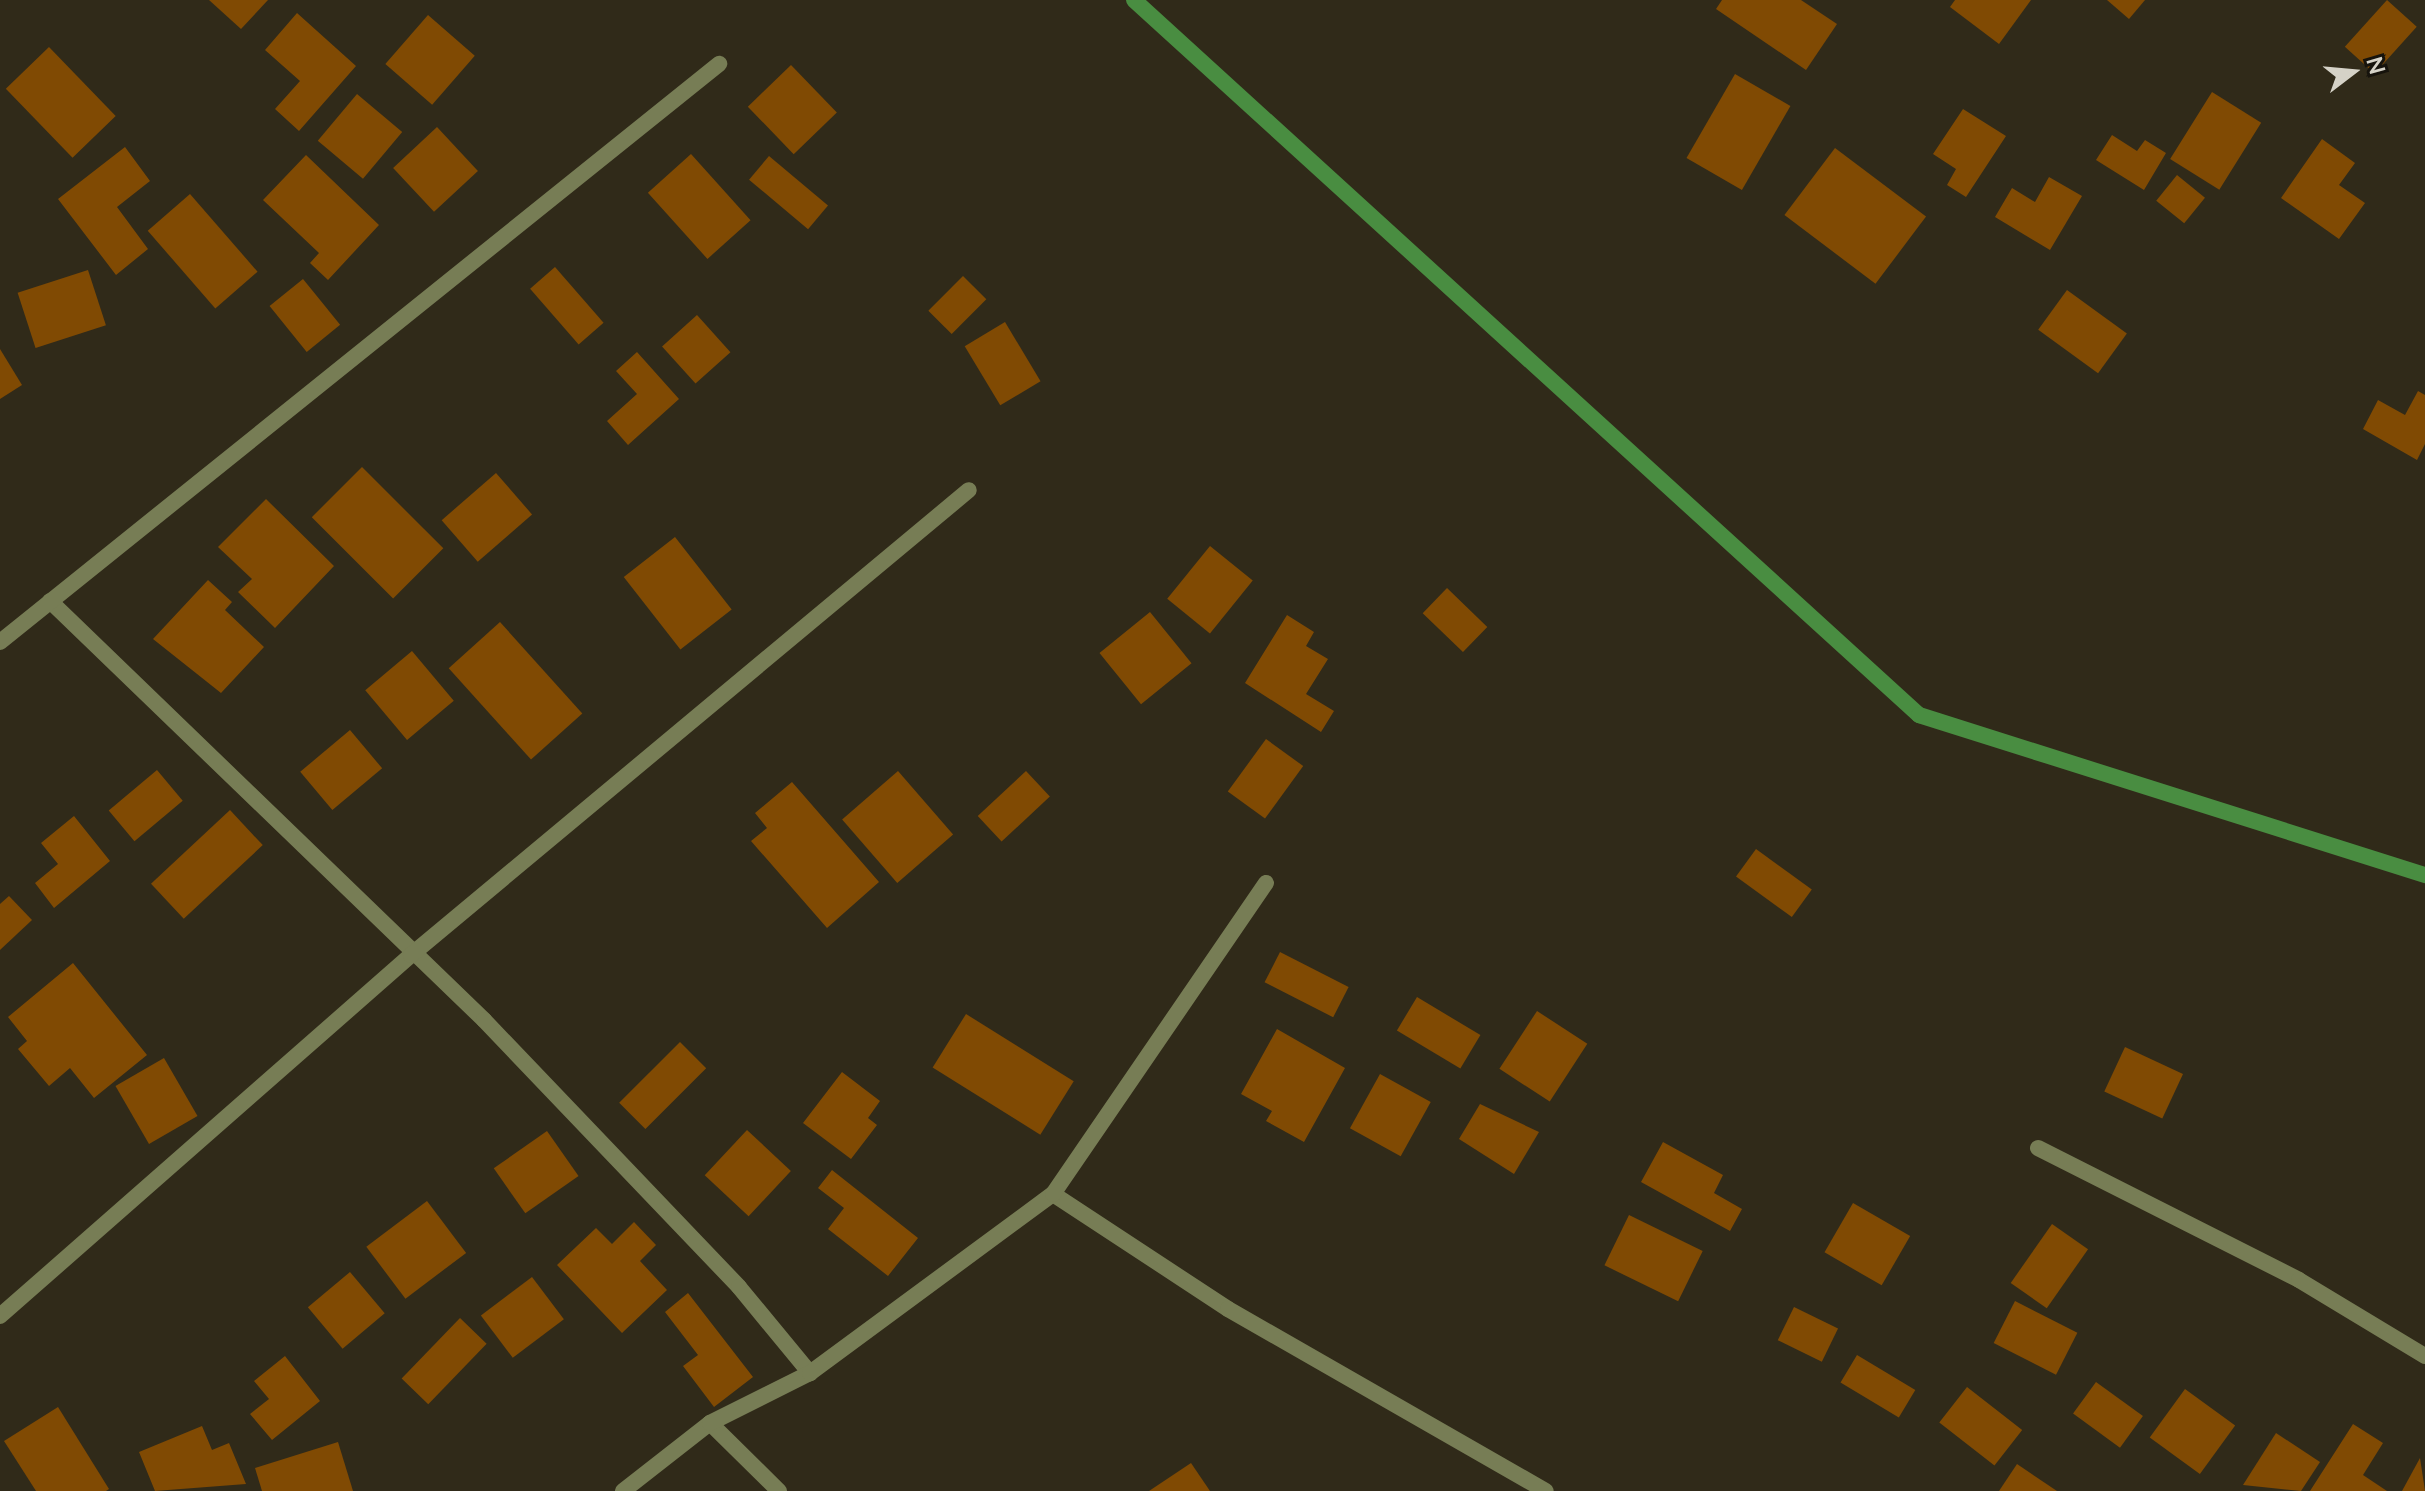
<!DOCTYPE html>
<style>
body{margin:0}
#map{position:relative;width:2425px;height:1491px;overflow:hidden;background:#302a19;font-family:Lato,sans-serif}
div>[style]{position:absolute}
.stream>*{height:16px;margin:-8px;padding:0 8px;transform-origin:8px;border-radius:8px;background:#498d41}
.building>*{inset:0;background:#804a03;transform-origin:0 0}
.minor>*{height:16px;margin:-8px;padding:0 8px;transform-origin:8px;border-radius:8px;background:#777d55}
span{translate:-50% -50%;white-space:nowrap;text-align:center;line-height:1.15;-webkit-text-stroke:6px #16130c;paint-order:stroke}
.north{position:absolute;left:2313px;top:32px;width:80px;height:80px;-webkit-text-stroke:6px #16130c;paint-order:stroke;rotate:74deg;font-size:22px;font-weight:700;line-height:32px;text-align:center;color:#d5d2c7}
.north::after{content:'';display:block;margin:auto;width:28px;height:36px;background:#d5d2c7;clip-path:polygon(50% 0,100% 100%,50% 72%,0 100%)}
</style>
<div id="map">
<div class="stream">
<i style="left:1134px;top:0;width:1062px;rotate:42.33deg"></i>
<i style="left:1919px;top:715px;width:531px;rotate:17.55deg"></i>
</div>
<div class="building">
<i style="clip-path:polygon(209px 0,268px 0,241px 29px)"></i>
<i style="clip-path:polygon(1722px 0,1801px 0,1837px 24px,1806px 70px,1716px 9px)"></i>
<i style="clip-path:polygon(1955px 0,2031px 0,1999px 44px,1950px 7px)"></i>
<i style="clip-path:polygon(2107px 0,2145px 0,2129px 19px)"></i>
<i style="left:2387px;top:0;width:40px;height:63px;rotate:42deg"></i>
<i style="clip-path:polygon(297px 13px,356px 66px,299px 131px,275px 109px,300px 81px,265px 50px)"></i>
<i style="left:428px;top:15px;width:62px;height:65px;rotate:41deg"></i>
<i style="left:49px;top:47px;width:96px;height:60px;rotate:46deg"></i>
<i style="left:791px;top:65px;width:66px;height:60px;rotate:46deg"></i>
<i style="left:1735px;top:74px;width:64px;height:97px;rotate:30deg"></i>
<i style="left:2212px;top:92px;width:58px;height:79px;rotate:32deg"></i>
<i style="left:357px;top:94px;width:59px;height:61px;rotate:40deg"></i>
<i style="clip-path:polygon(1963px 109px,2006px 136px,1966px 197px,1947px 185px,1956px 169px,1933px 154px)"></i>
<i style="left:437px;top:127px;width:60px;height:60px;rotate:47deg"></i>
<i style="clip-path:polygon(2112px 135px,2137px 151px,2145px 140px,2166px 153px,2144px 190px,2096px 160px)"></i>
<i style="clip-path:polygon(2322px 139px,2355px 163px,2339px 185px,2365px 203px,2339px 239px,2281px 198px)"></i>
<i style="clip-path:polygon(125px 147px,150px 181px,117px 207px,148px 249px,116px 275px,58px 199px)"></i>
<i style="left:1835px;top:148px;width:114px;height:84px;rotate:37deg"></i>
<i style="left:691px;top:154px;width:89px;height:58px;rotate:48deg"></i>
<i style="clip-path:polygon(306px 155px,379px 225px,328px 280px,310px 263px,319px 253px,263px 200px)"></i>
<i style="left:769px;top:156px;width:77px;height:31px;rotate:40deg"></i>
<i style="left:2177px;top:175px;width:36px;height:33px;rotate:39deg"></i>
<i style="clip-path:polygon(2049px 177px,2082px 196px,2050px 250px,1995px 217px,2012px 188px,2035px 202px)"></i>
<i style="left:190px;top:194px;width:103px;height:56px;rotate:49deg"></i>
<i style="left:555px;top:267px;width:74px;height:33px;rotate:49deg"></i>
<i style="left:88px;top:270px;width:58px;height:74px;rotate:72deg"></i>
<i style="left:963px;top:276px;width:33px;height:49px;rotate:45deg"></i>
<i style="left:303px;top:279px;width:59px;height:43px;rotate:51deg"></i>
<i style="left:2067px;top:290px;width:74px;height:49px;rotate:36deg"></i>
<i style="left:697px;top:315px;width:50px;height:47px;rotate:48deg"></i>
<i style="left:1005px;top:322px;width:69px;height:47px;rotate:59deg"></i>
<i style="clip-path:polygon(0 349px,22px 385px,0 399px)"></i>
<i style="clip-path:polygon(637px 352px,679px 399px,628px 445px,607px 421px,637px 394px,616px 371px)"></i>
<i style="clip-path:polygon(2418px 391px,2425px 395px,2425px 444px,2417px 460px,2363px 429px,2378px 400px,2405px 415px)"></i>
<i style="left:362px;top:467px;width:115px;height:71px;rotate:45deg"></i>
<i style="left:496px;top:473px;width:55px;height:72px;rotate:49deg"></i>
<i style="clip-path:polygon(266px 499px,334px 566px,275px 628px,238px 592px,252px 579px,218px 547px)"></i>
<i style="left:675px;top:537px;width:92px;height:65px;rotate:52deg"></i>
<i style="left:1210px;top:546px;width:55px;height:68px;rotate:39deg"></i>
<i style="clip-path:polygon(208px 580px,232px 602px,225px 610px,264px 647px,221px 693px,153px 639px)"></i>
<i style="left:1447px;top:588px;width:56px;height:35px;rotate:44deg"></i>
<i style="left:1150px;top:612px;width:66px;height:65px;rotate:51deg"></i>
<i style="clip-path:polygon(1287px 615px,1314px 632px,1306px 646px,1328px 659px,1306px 694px,1334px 711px,1321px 732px,1245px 683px)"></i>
<i style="left:500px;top:622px;width:123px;height:69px;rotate:48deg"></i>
<i style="left:412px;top:651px;width:65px;height:61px;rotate:50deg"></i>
<i style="left:350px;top:730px;width:50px;height:65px;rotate:50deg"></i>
<i style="left:1266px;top:739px;width:46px;height:65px;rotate:36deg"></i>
<i style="left:157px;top:770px;width:40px;height:63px;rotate:50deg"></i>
<i style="left:898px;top:771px;width:84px;height:74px;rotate:49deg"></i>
<i style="left:1026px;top:771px;width:35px;height:66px;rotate:47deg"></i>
<i style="clip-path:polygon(792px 782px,879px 882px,827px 928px,751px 841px,767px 828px,755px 813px)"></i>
<i style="left:230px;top:810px;width:48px;height:108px;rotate:47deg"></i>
<i style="clip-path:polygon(74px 816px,110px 861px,54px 908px,35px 883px,58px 864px,41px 843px)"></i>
<i style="left:1756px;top:849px;width:69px;height:34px;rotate:36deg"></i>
<i style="clip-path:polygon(9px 896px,32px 920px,0 950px,0 904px)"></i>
<i style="left:1280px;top:952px;width:77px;height:34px;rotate:27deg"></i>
<i style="clip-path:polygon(73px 963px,147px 1055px,94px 1098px,70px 1068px,49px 1086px,18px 1049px,27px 1041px,8px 1017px)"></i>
<i style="left:1417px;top:997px;width:74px;height:39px;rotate:31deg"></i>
<i style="left:1537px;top:1011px;width:60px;height:69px;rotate:33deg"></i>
<i style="left:966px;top:1014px;width:127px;height:63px;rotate:32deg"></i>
<i style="clip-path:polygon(1277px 1029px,1345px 1068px,1304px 1142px,1266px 1121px,1272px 1111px,1241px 1094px)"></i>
<i style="left:680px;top:1042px;width:37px;height:86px;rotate:45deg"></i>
<i style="left:2125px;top:1047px;width:64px;height:49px;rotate:25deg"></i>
<i style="left:164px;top:1058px;width:67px;height:56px;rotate:60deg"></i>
<i style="clip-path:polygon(842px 1072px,880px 1101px,868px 1118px,877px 1125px,851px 1159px,803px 1123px)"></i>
<i style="left:1380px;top:1074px;width:58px;height:62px;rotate:29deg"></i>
<i style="clip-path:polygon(1480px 1104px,1539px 1132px,1514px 1174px,1459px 1139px)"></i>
<i style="left:747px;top:1130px;width:60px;height:62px;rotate:43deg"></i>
<i style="left:547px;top:1131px;width:55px;height:65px;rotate:55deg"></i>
<i style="clip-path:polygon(1663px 1142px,1723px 1175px,1714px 1193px,1742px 1209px,1730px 1231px,1641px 1182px)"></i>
<i style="clip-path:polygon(832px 1170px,918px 1238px,888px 1276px,828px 1229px,844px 1208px,818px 1188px)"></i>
<i style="left:427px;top:1201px;width:65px;height:76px;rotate:53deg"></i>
<i style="left:1853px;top:1203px;width:66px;height:57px;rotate:30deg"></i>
<i style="left:1629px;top:1215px;width:82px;height:56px;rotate:26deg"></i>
<i style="clip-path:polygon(634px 1222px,656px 1245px,640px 1261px,667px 1290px,622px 1333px,557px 1265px,596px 1228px,612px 1244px)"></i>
<i style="left:2052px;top:1224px;width:44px;height:72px;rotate:35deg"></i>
<i style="left:350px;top:1272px;width:54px;height:55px;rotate:50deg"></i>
<i style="left:532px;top:1277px;width:53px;height:64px;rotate:53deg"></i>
<i style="clip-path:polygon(688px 1293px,753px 1377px,714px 1407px,683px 1366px,698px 1355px,665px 1312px)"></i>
<i style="left:2015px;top:1301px;width:70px;height:47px;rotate:27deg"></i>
<i style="left:1794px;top:1307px;width:49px;height:37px;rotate:26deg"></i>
<i style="left:460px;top:1318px;width:37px;height:84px;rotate:44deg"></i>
<i style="left:1857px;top:1355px;width:68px;height:32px;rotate:31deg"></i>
<i style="clip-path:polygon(285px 1356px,320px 1401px,272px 1440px,250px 1414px,269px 1399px,254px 1381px)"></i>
<i style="left:2096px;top:1382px;width:58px;height:39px;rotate:36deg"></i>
<i style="left:1967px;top:1387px;width:70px;height:45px;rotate:38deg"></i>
<i style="left:2185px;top:1389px;width:62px;height:60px;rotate:36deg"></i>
<i style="clip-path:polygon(58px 1407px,109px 1489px,106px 1491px,36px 1491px,4px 1441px)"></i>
<i style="clip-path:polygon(2353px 1424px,2383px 1443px,2363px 1475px,2387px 1491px,2310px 1491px)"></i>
<i style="clip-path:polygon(202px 1426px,212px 1450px,229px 1443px,246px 1484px,155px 1491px,139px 1452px)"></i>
<i style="clip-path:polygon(2276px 1433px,2320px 1462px,2301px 1491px,2243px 1485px)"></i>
<i style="clip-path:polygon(338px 1442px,353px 1491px,262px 1491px,255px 1468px)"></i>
<i style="clip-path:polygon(2420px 1458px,2425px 1491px,2402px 1491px)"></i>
<i style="clip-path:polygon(1191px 1463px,1210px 1491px,1149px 1491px)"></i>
<i style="clip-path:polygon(2017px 1464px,2057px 1491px,1999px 1491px)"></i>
</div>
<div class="minor">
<i style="left:50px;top:601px;width:603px;rotate:43.99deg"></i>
<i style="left:484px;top:1020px;width:369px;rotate:46.3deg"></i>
<i style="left:739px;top:1287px;width:112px;rotate:50.5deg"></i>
<i style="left:0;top:642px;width:923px;rotate:-38.8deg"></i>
<i style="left:2038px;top:1148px;width:292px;rotate:26.8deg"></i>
<i style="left:2299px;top:1280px;width:147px;rotate:31.1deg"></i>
<i style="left:1053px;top:1194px;width:209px;rotate:33.3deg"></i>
<i style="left:1228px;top:1309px;width:366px;rotate:29.8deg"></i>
<i style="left:0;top:1316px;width:547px;rotate:-41.29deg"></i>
<i style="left:411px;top:955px;width:726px;rotate:-39.81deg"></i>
<i style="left:710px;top:1423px;width:97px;rotate:44.6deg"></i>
<i style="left:623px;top:1491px;width:110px;rotate:-38deg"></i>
<i style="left:710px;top:1423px;width:112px;rotate:-26.6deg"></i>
<i style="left:810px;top:1373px;width:302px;rotate:-36.4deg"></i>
<i style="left:1053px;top:1194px;width:377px;rotate:-55.6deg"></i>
</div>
<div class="north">N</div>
</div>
